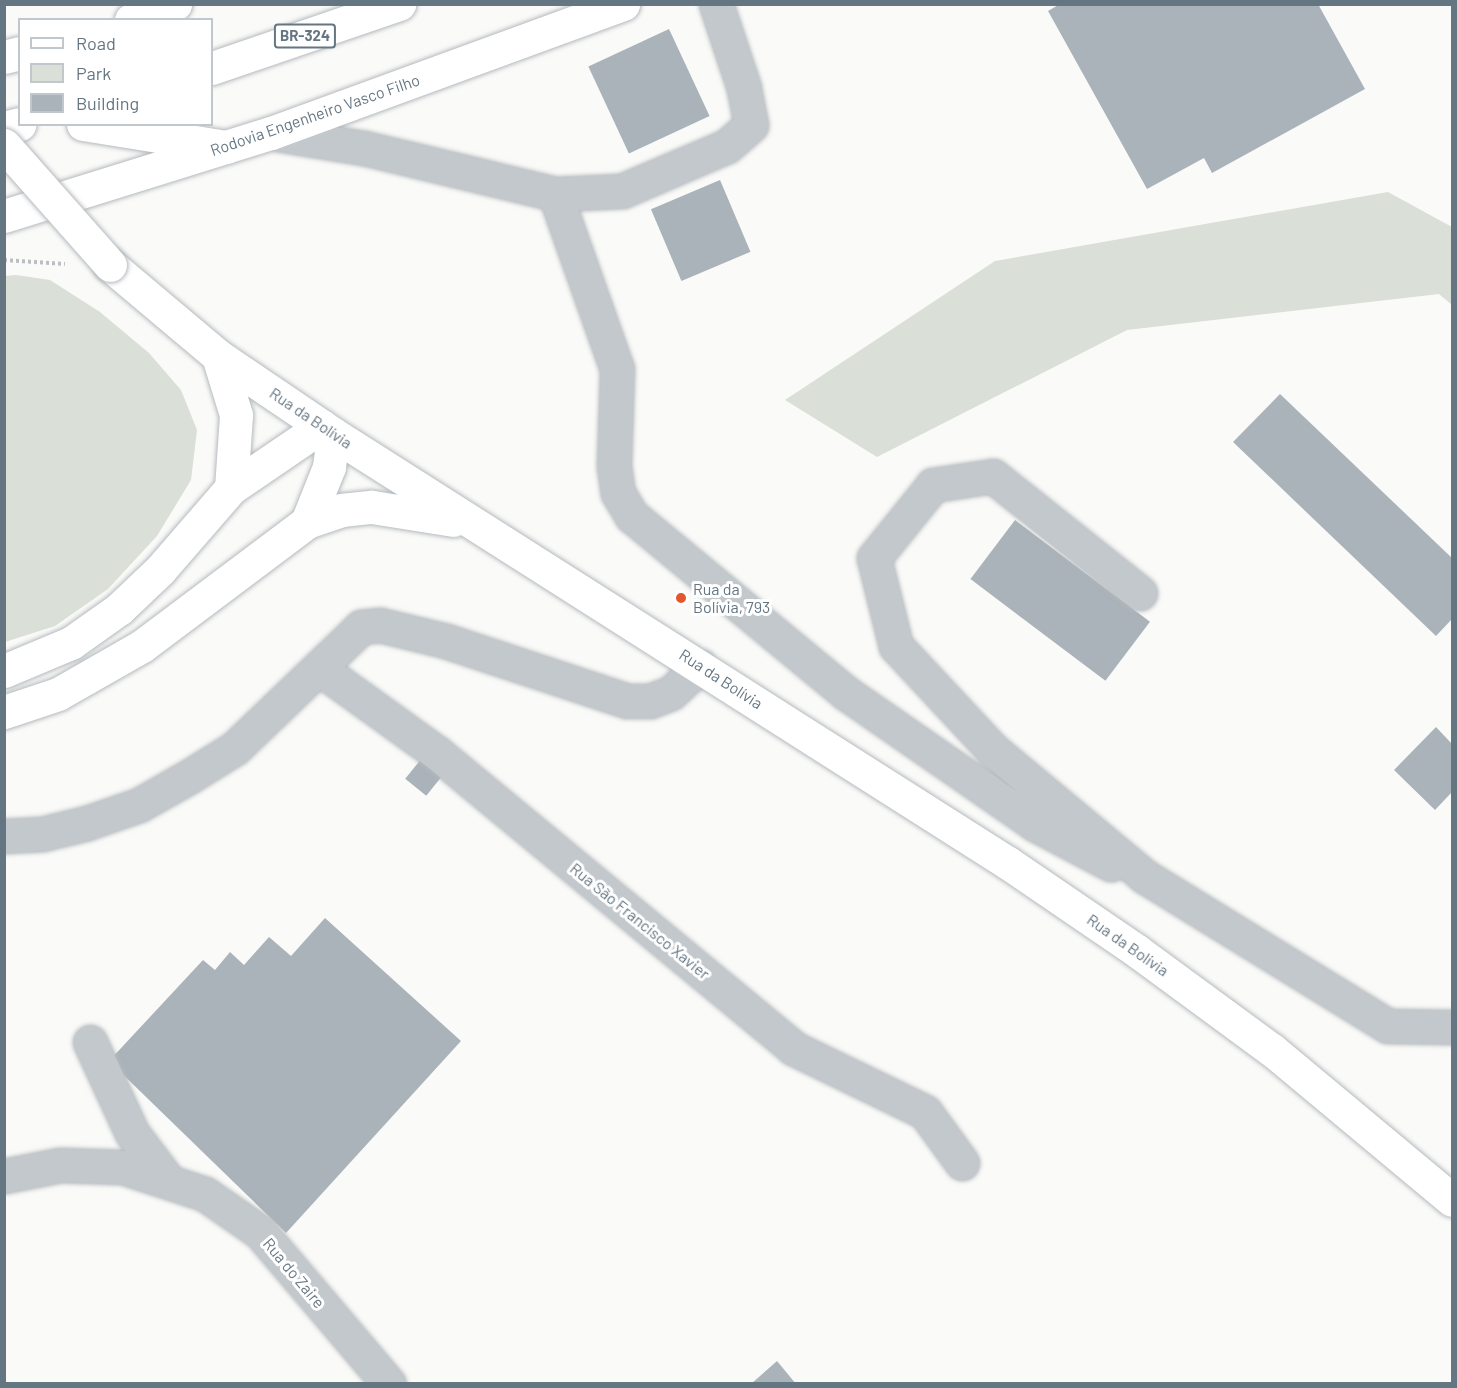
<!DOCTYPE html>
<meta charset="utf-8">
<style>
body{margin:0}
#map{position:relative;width:1457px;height:1388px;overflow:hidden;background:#fafaf8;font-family:Barlow,sans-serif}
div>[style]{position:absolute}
.green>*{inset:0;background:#dadfd7}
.building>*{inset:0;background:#aab3b9;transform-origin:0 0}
.path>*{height:4px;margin-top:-2px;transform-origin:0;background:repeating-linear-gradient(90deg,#bbbfc2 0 3px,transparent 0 6px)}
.roads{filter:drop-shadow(0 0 2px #b5babe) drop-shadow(0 0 2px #b5babe)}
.minor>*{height:33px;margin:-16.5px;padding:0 16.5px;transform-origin:16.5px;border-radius:16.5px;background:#c3c8cc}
.major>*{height:33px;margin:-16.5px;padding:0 16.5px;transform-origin:16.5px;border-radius:16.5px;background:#fff}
.highway>*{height:33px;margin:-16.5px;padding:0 16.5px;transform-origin:16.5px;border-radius:16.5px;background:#fff}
.bridges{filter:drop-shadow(0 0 2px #b5babe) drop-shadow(0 0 2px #b5babe)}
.major-bridge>*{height:33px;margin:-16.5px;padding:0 16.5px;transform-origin:16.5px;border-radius:16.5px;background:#fff}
.dots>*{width:16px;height:16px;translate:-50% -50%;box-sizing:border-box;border:3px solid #fff;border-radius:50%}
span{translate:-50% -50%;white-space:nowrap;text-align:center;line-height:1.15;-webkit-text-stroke:6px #fff;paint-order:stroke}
.shield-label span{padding:2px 4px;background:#fff;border:2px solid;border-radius:4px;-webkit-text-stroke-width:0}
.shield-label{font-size:15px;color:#657683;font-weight:700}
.street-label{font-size:16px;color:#657683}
.poi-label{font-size:16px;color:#657683}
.left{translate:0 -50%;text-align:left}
.frame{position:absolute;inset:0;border:6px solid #657683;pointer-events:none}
.legend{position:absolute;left:18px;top:18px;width:195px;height:108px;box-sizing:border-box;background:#fff;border:2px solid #c1c8cd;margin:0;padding:8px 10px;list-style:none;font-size:18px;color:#657683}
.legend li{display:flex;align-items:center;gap:12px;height:30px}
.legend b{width:30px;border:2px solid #c1c8cd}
</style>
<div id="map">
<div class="green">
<i style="clip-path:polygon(1388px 192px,1452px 227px,1452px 305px,1439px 294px,1127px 330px,877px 457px,785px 400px,995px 261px)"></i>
<i style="clip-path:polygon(16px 275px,50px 280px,100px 312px,149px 353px,181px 390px,197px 430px,191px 480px,157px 536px,108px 589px,55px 626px,5px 642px,4px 276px)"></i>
</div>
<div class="building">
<i style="clip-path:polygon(1060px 4px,1318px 4px,1365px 89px,1212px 173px,1204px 158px,1147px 189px,1048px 11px)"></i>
<i style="left:669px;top:29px;width:96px;height:89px;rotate:65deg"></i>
<i style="left:720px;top:180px;width:78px;height:75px;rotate:67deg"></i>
<i style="clip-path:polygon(1280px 394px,1452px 558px,1452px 619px,1436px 636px,1233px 442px)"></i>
<i style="left:1015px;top:520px;width:169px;height:74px;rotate:37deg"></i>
<i style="clip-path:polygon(1436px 727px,1452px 744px,1452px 792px,1435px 810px,1394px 770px)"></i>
<i style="left:426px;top:753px;width:27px;height:33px;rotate:39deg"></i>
<i style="clip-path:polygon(325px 918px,461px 1041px,286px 1233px,109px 1061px,203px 960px,215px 970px,230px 952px,244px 965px,269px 937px,291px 956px)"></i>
<i style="clip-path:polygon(777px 1361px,796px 1384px,751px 1384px)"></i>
</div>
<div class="path">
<i style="left:4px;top:260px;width:61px;rotate:3.8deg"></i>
</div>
<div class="roads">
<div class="minor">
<i style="left:271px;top:133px;width:94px;rotate:9.2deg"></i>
<i style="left:364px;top:148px;width:196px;rotate:13.5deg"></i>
<i style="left:555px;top:194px;width:67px;rotate:-2.6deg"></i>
<i style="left:622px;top:191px;width:114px;rotate:-23.2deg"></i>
<i style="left:727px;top:146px;width:32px;rotate:-41deg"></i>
<i style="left:751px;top:125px;width:38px;rotate:-101deg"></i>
<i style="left:744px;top:88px;width:89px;rotate:-108.4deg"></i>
<i style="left:555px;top:194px;width:186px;rotate:70.5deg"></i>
<i style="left:617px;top:369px;width:97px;rotate:91.8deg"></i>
<i style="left:614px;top:466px;width:27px;rotate:82deg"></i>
<i style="left:618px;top:493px;width:27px;rotate:59deg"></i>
<i style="left:632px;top:516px;width:278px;rotate:39.6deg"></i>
<i style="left:846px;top:693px;width:230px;rotate:34.7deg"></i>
<i style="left:1035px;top:824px;width:86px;rotate:27.8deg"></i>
<i style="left:1140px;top:593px;width:188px;rotate:-141.5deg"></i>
<i style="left:993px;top:476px;width:61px;rotate:171.5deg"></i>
<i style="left:933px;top:485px;width:94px;rotate:128.9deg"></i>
<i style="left:874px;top:558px;width:91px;rotate:76deg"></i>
<i style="left:896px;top:646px;width:142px;rotate:47deg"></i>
<i style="left:993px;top:750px;width:197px;rotate:39.8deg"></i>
<i style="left:1144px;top:876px;width:286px;rotate:31.6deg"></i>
<i style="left:1388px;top:1026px;width:64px;rotate:0.9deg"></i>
<i style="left:319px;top:668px;width:145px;rotate:35.8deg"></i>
<i style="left:437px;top:753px;width:462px;rotate:39.6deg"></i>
<i style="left:793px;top:1048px;width:147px;rotate:25.9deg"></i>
<i style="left:925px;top:1112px;width:63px;rotate:54deg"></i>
<i style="left:4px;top:836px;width:38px;rotate:-3deg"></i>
<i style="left:42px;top:834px;width:46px;rotate:-13.7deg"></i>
<i style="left:87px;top:823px;width:55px;rotate:-19.1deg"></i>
<i style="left:139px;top:805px;width:59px;rotate:-29.6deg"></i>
<i style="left:190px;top:776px;width:53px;rotate:-31.9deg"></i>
<i style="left:235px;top:748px;width:175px;rotate:-43.8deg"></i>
<i style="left:361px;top:627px;width:19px;rotate:-6deg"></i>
<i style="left:380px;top:625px;width:68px;rotate:13.6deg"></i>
<i style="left:446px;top:641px;width:191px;rotate:18.3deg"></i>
<i style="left:627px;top:701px;width:23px"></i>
<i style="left:650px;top:701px;width:22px;rotate:-21deg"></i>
<i style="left:671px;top:693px;width:40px;rotate:-43deg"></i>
<i style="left:90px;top:1042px;width:100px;rotate:65.2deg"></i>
<i style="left:132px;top:1133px;width:56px;rotate:52.9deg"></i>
<i style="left:4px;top:1176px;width:57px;rotate:-11.1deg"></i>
<i style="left:60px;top:1165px;width:63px;rotate:1.8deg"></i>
<i style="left:123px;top:1167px;width:86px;rotate:18.2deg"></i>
<i style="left:205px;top:1194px;width:67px;rotate:34.6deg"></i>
<i style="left:260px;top:1232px;width:199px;rotate:49.7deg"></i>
</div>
<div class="major">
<i style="left:4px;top:216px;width:280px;rotate:-17.3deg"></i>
<i style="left:271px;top:133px;width:375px;rotate:-20.1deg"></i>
<i style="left:110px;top:265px;width:141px;rotate:40.1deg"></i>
<i style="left:218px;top:356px;width:139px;rotate:34.1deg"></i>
<i style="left:333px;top:434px;width:800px;rotate:32.44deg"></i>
<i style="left:1008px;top:863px;width:156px;rotate:34.3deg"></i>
<i style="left:1137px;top:951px;width:167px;rotate:36.3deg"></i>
<i style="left:1272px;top:1050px;width:234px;rotate:39.8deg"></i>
<i style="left:218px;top:356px;width:62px;rotate:73deg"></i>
<i style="left:236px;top:415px;width:73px;rotate:93.9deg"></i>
<i style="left:307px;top:522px;width:59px;rotate:-68.2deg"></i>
<i style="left:329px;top:467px;width:33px;rotate:-83deg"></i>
<i style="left:4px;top:671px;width:73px;rotate:-22.7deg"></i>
<i style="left:71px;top:643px;width:59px;rotate:-35.3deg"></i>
<i style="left:119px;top:609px;width:57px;rotate:-43.6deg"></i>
<i style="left:160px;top:570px;width:108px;rotate:-49.1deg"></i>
<i style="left:231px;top:488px;width:110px;rotate:-34.3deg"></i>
<i style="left:4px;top:712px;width:57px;rotate:-18.4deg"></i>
<i style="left:58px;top:694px;width:97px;rotate:-29.7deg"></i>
<i style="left:142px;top:646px;width:206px;rotate:-36.9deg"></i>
<i style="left:307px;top:522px;width:36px;rotate:-19deg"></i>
<i style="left:341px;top:510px;width:31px;rotate:-6deg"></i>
<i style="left:372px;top:507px;width:82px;rotate:9.1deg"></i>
</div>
<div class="highway">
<i style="left:131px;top:20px;width:47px;rotate:-20deg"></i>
<i style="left:4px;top:57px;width:16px;rotate:-14deg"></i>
<i style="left:212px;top:68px;width:198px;rotate:-18.9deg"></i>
<i style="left:83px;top:124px;width:145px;rotate:9.1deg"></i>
<i style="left:4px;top:128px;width:16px;rotate:-14deg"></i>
</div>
</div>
<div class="bridges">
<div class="major-bridge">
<i style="left:4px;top:145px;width:160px;rotate:48.5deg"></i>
</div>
</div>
<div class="dots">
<i style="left:681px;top:598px;background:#e4572e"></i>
</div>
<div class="shield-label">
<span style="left:305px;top:36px">BR-324</span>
</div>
<div class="street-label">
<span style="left:315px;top:115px;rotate:-19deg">Rodovia Engenheiro Vasco Filho</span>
<span style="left:311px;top:418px;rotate:34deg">Rua da Bolívia</span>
<span style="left:721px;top:679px;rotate:33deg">Rua da Bolívia</span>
<span style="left:640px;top:921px;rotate:39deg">Rua São Francisco Xavier</span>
<span style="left:1128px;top:945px;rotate:35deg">Rua da Bolívia</span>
<span style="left:294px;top:1273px;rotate:50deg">Rua do Zaire</span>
</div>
<div class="poi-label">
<span class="left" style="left:693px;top:598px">Rua da<br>Bolívia, 793</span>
</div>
<div class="frame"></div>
<ul class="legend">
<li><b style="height:8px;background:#fff"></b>Road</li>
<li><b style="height:16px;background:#dadfd7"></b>Park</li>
<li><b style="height:16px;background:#aab3b9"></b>Building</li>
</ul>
</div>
